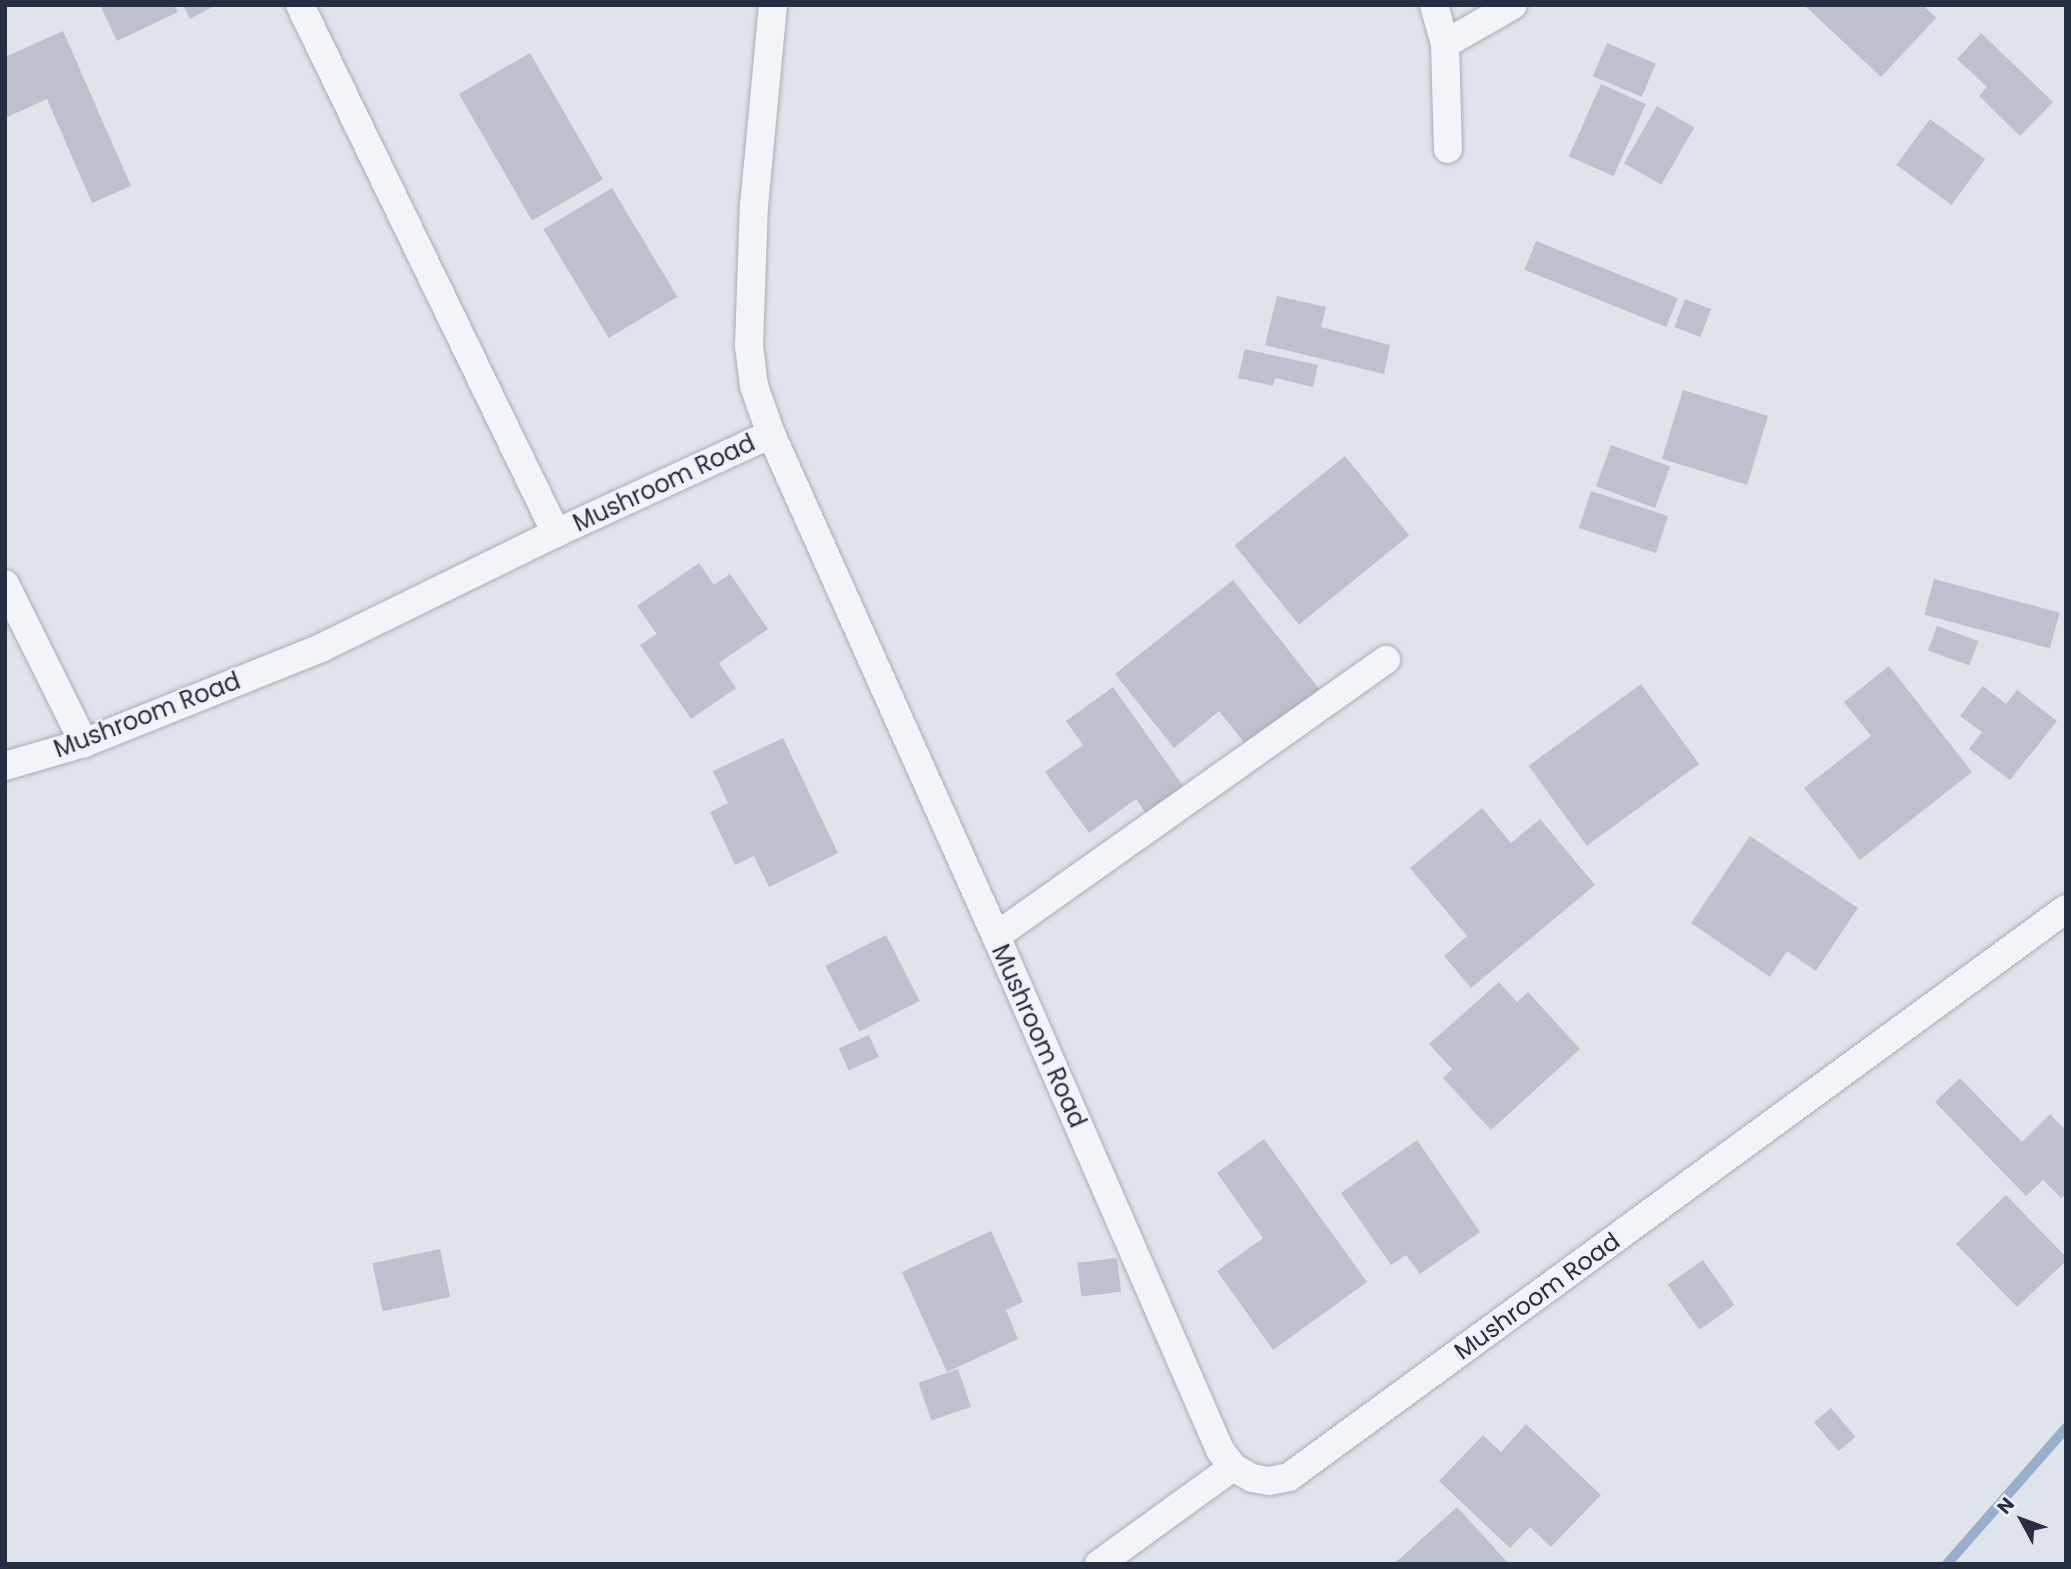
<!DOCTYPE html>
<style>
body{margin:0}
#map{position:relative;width:2071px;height:1569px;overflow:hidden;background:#dfe3ea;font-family:Poppins,sans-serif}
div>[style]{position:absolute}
.stream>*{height:10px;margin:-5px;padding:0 5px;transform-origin:5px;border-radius:5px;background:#97aecd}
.building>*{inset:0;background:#bcc1cd;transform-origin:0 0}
.roads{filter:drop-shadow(0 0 2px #a8adb8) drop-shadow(0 0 2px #a8adb8)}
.minor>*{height:28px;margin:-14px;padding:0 14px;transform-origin:14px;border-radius:14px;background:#f2f4f7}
span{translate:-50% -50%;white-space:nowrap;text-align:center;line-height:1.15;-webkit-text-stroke:5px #eff2f7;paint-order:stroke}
.street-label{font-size:24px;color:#262f42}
.frame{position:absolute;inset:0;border:7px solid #262f42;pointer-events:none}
.north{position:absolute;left:1987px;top:1485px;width:70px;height:70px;-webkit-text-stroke:5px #eff2f7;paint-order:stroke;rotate:311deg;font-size:19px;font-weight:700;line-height:28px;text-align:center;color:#262f42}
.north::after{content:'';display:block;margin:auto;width:24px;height:32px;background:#262f42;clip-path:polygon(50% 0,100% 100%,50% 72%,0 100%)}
</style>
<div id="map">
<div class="stream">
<i style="left:1947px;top:1564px;width:181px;rotate:-48.8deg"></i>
</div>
<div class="building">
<i style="clip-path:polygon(100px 5px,174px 5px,178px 12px,117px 41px)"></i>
<i style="clip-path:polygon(183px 5px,216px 5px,190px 19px)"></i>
<i style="clip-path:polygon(1804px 5px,1923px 5px,1936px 18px,1881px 77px)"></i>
<i style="clip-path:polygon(63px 31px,131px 186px,92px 203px,47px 99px,5px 118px,5px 57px)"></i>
<i style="clip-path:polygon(1981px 33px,2053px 102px,2020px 136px,1979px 96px,1987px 87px,1957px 59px)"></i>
<i style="left:1607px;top:43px;width:53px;height:36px;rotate:23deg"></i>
<i style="left:530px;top:53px;width:146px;height:82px;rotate:60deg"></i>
<i style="left:1601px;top:84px;width:49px;height:79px;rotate:24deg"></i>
<i style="left:1657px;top:106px;width:43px;height:66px;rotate:30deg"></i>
<i style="left:1930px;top:119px;width:68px;height:57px;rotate:36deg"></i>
<i style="left:612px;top:188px;width:127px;height:80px;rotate:59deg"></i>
<i style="left:1536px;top:241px;width:153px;height:31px;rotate:22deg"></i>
<i style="clip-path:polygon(1277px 296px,1326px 307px,1321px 327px,1390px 345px,1384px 374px,1265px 345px)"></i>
<i style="left:1685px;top:299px;width:28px;height:30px;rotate:21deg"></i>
<i style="clip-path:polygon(1245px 349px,1318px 365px,1313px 387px,1275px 378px,1273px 386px,1238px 378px)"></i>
<i style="left:1683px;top:390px;width:89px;height:72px;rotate:17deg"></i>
<i style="left:1611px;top:445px;width:63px;height:44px;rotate:20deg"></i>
<i style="left:1345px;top:456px;width:102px;height:142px;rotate:51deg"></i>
<i style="left:1591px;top:491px;width:81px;height:39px;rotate:18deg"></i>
<i style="clip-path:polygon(699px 563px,714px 585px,730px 574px,768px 629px,719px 663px,736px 688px,691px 719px,640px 645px,657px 634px,637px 606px)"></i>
<i style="left:1934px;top:579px;width:130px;height:37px;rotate:15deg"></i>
<i style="clip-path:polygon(1233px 580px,1324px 695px,1247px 746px,1219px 711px,1174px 748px,1115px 674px)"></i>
<i style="left:1937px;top:626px;width:44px;height:26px;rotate:20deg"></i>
<i style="clip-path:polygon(1889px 666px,1972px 772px,1860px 860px,1804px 788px,1871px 736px,1844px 702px)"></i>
<i style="left:1641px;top:684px;width:99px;height:139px;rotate:54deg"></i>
<i style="clip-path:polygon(1983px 686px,2006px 704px,2017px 690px,2057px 721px,2010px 780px,1969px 749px,1982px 732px,1960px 716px)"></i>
<i style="clip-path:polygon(1113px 687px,1186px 790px,1148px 817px,1136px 799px,1089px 833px,1045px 772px,1083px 745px,1066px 721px)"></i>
<i style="clip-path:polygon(783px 738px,838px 853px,769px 887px,754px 856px,735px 865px,710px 812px,728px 803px,713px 771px)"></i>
<i style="clip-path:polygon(1482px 808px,1511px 843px,1540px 819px,1595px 885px,1471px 988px,1444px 956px,1467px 936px,1410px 868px)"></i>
<i style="clip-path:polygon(1750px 836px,1858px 908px,1816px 971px,1787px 951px,1770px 977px,1691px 923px)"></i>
<i style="left:886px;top:935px;width:74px;height:68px;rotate:63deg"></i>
<i style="clip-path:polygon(1499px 982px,1517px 1002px,1528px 992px,1580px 1049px,1491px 1130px,1443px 1078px,1452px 1069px,1429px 1044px)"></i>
<i style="left:869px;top:1035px;width:24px;height:33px;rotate:66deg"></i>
<i style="clip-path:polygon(1960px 1078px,2022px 1142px,2050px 1114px,2063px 1128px,2066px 1125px,2066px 1194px,2061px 1198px,2043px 1180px,2026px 1196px,1935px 1102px)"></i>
<i style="clip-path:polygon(1264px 1139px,1367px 1282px,1273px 1350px,1217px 1271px,1263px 1238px,1217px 1173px)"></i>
<i style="clip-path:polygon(1417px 1140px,1480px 1232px,1420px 1274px,1406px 1255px,1391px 1265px,1341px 1193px)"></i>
<i style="clip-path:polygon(2006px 1195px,2066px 1257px,2066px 1261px,2017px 1307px,1956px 1244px)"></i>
<i style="clip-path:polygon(991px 1231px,1023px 1302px,1006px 1310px,1018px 1339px,947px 1372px,902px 1272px)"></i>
<i style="left:440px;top:1249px;width:49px;height:69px;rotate:78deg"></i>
<i style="left:1117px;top:1258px;width:34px;height:40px;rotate:83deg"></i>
<i style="left:1703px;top:1260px;width:55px;height:43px;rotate:55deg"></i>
<i style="left:958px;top:1369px;width:40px;height:42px;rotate:71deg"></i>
<i style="left:1831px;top:1408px;width:38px;height:22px;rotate:50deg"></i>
<i style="clip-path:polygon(1526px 1424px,1601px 1495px,1551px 1547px,1530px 1527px,1510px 1548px,1439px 1481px,1483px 1435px,1501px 1452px)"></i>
<i style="clip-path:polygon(1457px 1507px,1509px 1564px,1394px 1564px)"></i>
</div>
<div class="roads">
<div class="minor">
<i style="left:300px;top:5px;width:587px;rotate:64.13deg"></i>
<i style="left:1434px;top:5px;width:41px;rotate:74.2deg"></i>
<i style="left:1445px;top:44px;width:105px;rotate:88.4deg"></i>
<i style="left:1445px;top:44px;width:78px;rotate:-29.8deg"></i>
<i style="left:771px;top:434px;width:51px;rotate:-109.5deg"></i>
<i style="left:754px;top:386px;width:40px;rotate:-97.1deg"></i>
<i style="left:749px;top:346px;width:140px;rotate:-88deg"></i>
<i style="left:754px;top:206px;width:202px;rotate:-84.6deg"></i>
<i style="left:5px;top:584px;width:178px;rotate:63.6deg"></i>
<i style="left:5px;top:766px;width:82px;rotate:-16.2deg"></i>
<i style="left:84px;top:743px;width:255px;rotate:-21.8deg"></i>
<i style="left:321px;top:648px;width:262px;rotate:-26.1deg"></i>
<i style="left:556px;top:533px;width:237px;rotate:-24.7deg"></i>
<i style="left:771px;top:434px;width:550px;rotate:65.86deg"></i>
<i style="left:996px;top:936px;width:561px;rotate:66.45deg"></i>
<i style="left:1220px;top:1450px;width:21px;rotate:53deg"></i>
<i style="left:1233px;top:1467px;width:22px;rotate:30deg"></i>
<i style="left:1252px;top:1478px;width:17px;rotate:10deg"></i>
<i style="left:1269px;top:1481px;width:20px;rotate:-11deg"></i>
<i style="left:1289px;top:1477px;width:962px;rotate:-36.17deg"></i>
<i style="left:996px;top:936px;width:478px;rotate:-35.3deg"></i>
<i style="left:1099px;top:1564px;width:165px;rotate:-35.9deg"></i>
</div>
</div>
<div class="street-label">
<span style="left:664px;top:483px;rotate:-25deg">Mushroom Road</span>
<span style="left:147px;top:715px;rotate:-21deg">Mushroom Road</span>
<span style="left:1039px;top:1036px;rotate:66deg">Mushroom Road</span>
<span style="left:1537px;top:1296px;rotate:-36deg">Mushroom Road</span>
</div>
<div class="frame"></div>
<div class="north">N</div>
</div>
